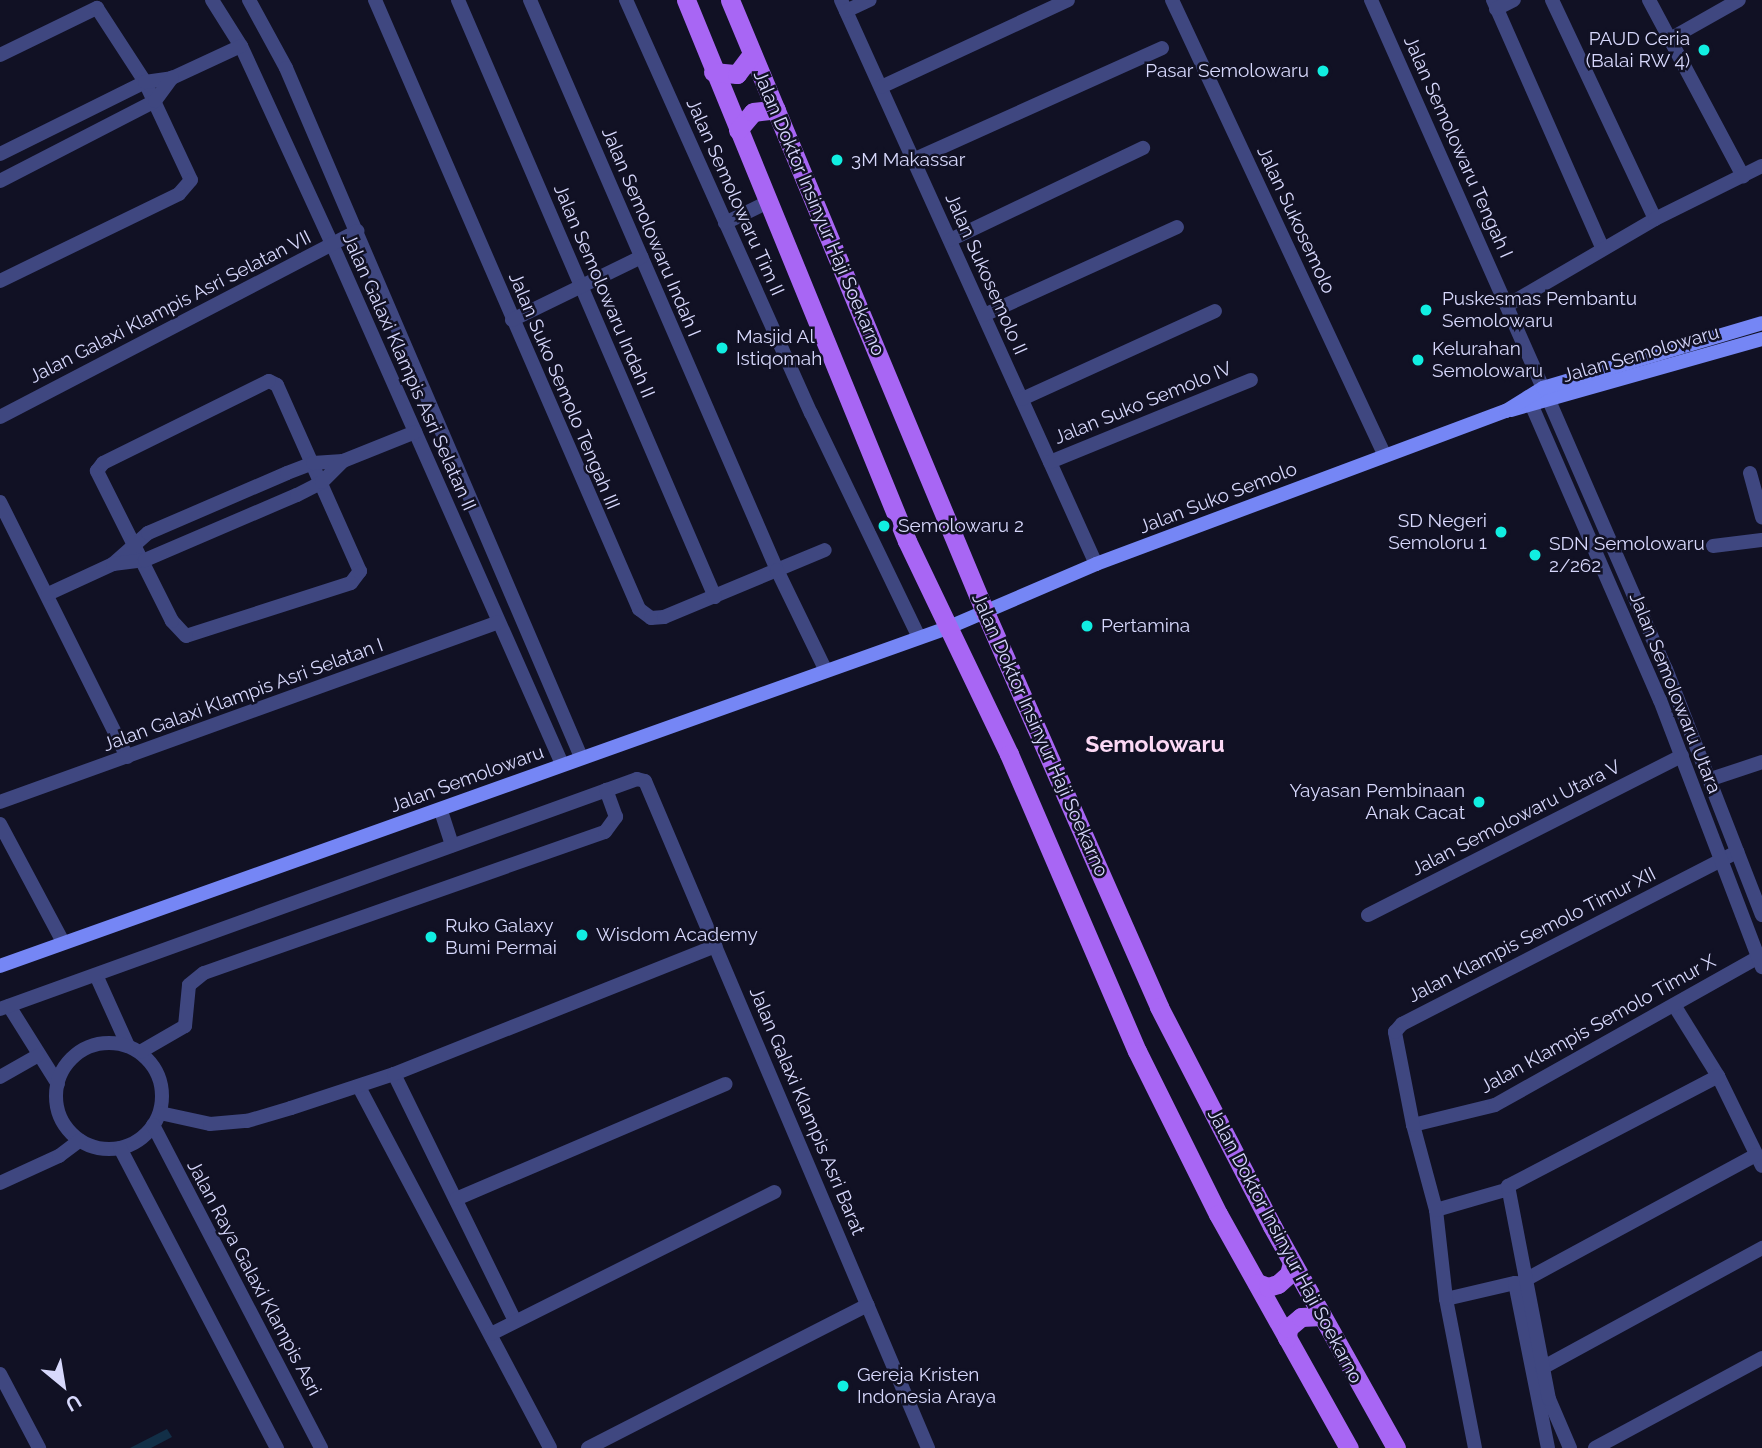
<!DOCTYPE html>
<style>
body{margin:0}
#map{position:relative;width:1762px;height:1448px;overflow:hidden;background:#111124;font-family:Raleway,sans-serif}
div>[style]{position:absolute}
.water>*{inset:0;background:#122f47}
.minor>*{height:14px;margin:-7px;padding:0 7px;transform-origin:7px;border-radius:7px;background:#3f4780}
.minor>.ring{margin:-7px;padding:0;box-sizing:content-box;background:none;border:14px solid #3f4780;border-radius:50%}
.tertiary>*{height:14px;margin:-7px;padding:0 7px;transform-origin:7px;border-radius:7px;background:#3f4780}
.secondary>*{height:14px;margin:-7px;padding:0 7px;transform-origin:7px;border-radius:7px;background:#7586f5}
.primary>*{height:19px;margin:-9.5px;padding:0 9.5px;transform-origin:9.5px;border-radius:9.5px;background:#a866f4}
.dots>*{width:19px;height:19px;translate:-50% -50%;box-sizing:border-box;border:4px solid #111124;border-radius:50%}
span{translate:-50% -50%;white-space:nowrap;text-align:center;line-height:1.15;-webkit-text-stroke:5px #111124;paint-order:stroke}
.poi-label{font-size:19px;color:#d7d8fc}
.right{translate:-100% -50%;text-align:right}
.left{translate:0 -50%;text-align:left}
.street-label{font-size:19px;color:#d7d8fc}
.quarter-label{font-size:23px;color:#fcd9f5;font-weight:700}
.north{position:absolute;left:28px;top:1350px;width:70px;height:70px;-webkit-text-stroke:5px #111124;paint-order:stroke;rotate:150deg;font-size:19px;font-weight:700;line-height:28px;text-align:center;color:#d7d8fc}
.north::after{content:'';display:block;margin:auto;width:24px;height:32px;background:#d7d8fc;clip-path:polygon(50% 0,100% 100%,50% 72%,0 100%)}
</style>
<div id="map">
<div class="water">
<i style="clip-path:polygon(167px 1429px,172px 1437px,151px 1448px,130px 1448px)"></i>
</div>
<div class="minor">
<i style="left:212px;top:0;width:54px;rotate:57.8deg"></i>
<i style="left:241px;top:46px;width:218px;rotate:65.3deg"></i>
<i style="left:332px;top:244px;width:569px;rotate:66.14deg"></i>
<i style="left:249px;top:0;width:77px;rotate:61.4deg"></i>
<i style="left:286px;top:68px;width:749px;rotate:66.82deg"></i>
<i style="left:375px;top:0;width:664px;rotate:66.56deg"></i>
<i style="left:639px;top:609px;width:15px;rotate:37deg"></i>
<i style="left:651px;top:618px;width:13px;rotate:-4deg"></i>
<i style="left:664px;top:617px;width:174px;rotate:-22.6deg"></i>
<i style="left:458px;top:0;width:650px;rotate:66.71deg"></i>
<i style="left:530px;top:0;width:621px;rotate:66.57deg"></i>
<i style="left:777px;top:570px;width:110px;rotate:64.1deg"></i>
<i style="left:626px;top:0;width:453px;rotate:65.9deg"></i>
<i style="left:811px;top:413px;width:249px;rotate:64.3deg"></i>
<i style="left:841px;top:0;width:619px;rotate:65.67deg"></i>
<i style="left:1172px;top:0;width:503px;rotate:64.96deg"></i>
<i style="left:1371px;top:0;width:424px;rotate:66.1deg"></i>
<i style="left:1493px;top:0;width:272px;rotate:66.2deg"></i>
<i style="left:1552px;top:0;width:242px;rotate:64.8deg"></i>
<i style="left:1649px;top:0;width:200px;rotate:61.9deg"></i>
<i style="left:1496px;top:9px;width:20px;rotate:-27deg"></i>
<i style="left:846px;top:11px;width:26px;rotate:-25deg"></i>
<i style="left:1670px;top:39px;width:79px;rotate:-29.5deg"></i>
<i style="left:0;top:55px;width:108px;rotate:-25.9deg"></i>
<i style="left:97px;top:8px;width:88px;rotate:57deg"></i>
<i style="left:145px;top:82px;width:108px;rotate:64.9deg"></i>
<i style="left:191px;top:180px;width:18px;rotate:131deg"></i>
<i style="left:179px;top:194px;width:199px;rotate:154.1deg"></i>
<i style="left:881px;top:87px;width:206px;rotate:-24.9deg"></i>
<i style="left:0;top:154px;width:162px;rotate:-26.4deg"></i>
<i style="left:145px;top:82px;width:27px;rotate:-8deg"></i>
<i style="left:172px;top:78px;width:76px;rotate:-24.9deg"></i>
<i style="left:913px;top:160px;width:273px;rotate:-24.2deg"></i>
<i style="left:0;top:181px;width:174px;rotate:-27.3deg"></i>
<i style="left:155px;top:101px;width:29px;rotate:-54deg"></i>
<i style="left:725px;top:223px;width:48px;rotate:-26deg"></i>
<i style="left:950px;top:240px;width:214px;rotate:-25.5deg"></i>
<i style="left:1508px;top:305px;width:170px;rotate:-30.3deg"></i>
<i style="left:1655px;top:219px;width:119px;rotate:-26.4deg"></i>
<i style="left:984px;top:315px;width:212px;rotate:-24.5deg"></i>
<i style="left:512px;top:320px;width:144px;rotate:-26deg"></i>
<i style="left:269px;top:381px;width:9px;rotate:27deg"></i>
<i style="left:277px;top:385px;width:204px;rotate:66deg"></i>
<i style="left:360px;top:571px;width:15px;rotate:127deg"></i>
<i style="left:351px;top:583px;width:173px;rotate:162.2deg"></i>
<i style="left:186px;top:636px;width:21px;rotate:-133deg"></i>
<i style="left:172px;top:621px;width:168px;rotate:-116.6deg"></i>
<i style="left:97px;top:471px;width:10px;rotate:-53deg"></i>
<i style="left:103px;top:463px;width:185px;rotate:-26.3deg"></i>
<i style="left:1022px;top:399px;width:212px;rotate:-24.5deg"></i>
<i style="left:0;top:417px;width:403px;rotate:-27.5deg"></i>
<i style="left:1050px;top:462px;width:217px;rotate:-22.2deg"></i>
<i style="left:1750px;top:473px;width:46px;rotate:74.7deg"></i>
<i style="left:0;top:502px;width:285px;rotate:63.5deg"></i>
<i style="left:1713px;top:546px;width:49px;rotate:-7deg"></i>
<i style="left:113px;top:564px;width:47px;rotate:-41.5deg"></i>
<i style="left:148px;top:533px;width:151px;rotate:-23.3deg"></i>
<i style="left:287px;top:473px;width:28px;rotate:-21deg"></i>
<i style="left:313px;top:463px;width:30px;rotate:-4deg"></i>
<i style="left:343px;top:461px;width:78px;rotate:-21.9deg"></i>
<i style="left:48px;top:594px;width:72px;rotate:-24.8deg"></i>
<i style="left:113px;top:564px;width:32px;rotate:-7deg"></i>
<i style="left:145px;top:560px;width:165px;rotate:-23.2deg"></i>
<i style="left:297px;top:495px;width:28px;rotate:-27deg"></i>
<i style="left:322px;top:482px;width:30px;rotate:-45deg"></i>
<i style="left:1711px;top:779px;width:54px;rotate:-18.4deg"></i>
<i style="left:0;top:802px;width:530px;rotate:-19.84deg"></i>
<i style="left:441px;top:811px;width:36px;rotate:72deg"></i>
<i style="left:0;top:824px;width:134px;rotate:61.9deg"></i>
<i style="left:1368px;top:915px;width:352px;rotate:-26.9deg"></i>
<i style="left:96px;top:975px;width:78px;rotate:65.7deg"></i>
<i style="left:1674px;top:1005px;width:84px;rotate:58.2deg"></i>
<i style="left:1718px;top:1076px;width:100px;rotate:63.9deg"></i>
<i style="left:9px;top:1006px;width:92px;rotate:57.9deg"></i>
<i style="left:0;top:1009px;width:677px;rotate:-19.85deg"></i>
<i style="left:637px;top:779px;width:8px;rotate:14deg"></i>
<i style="left:645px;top:781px;width:725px;rotate:67.01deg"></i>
<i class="ring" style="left:56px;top:1043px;width:92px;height:92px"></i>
<i style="left:140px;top:1052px;width:52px;rotate:-30deg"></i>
<i style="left:185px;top:1026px;width:41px;rotate:-84.4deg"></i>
<i style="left:189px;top:985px;width:19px;rotate:-39deg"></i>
<i style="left:204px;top:973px;width:425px;rotate:-19.4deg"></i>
<i style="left:605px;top:832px;width:19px;rotate:-54deg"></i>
<i style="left:616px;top:817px;width:29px;rotate:-110deg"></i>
<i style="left:394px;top:1074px;width:275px;rotate:63.9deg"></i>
<i style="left:0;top:1077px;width:43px;rotate:-29.6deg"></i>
<i style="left:359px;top:1087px;width:408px;rotate:62.1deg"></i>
<i style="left:160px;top:1113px;width:51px;rotate:12.4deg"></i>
<i style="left:210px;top:1124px;width:37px;rotate:-5deg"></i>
<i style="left:247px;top:1121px;width:46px;rotate:-16.5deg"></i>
<i style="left:291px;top:1108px;width:108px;rotate:-18.3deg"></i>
<i style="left:394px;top:1074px;width:346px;rotate:-21.7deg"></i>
<i style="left:153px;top:1125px;width:364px;rotate:62.5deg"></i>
<i style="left:1413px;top:1125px;width:84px;rotate:-13.7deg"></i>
<i style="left:1495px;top:1105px;width:300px;rotate:-29.3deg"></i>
<i style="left:120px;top:1148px;width:339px;rotate:62.4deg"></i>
<i style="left:0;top:1183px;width:65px;rotate:-24.6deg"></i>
<i style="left:59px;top:1156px;width:26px;rotate:-37deg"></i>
<i style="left:456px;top:1199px;width:293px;rotate:-23.1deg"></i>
<i style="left:1436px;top:1210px;width:69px;rotate:-16.1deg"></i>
<i style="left:1523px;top:1281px;width:265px;rotate:-28.4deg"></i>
<i style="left:1446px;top:1299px;width:71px;rotate:-13.1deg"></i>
<i style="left:1515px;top:1283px;width:168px;rotate:78.7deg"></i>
<i style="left:491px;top:1334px;width:317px;rotate:-26.6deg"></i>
<i style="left:1542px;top:1368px;width:251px;rotate:-28.6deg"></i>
<i style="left:0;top:1374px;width:84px;rotate:62.2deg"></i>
<i style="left:588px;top:1448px;width:314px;rotate:-27.1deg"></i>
<i style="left:1475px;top:1448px;width:152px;rotate:-101deg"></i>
<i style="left:1446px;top:1299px;width:90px;rotate:-96.4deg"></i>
<i style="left:1436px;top:1210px;width:88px;rotate:-105.1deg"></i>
<i style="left:1413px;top:1125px;width:95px;rotate:-101deg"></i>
<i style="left:1395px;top:1032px;width:11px;rotate:-49deg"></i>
<i style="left:1402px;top:1024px;width:377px;rotate:-27.2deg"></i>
<i style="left:1570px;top:1448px;width:53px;rotate:-113.2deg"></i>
<i style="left:1549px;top:1399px;width:217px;rotate:-100.9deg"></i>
<i style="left:1508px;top:1186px;width:237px;rotate:-27.6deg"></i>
<i style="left:1595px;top:1448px;width:190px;rotate:-28.3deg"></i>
</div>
<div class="tertiary">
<i style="left:1544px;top:389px;width:305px;rotate:66.5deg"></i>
<i style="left:1666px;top:669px;width:264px;rotate:68.7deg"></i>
<i style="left:1528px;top:397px;width:331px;rotate:66.5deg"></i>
<i style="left:1660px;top:700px;width:286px;rotate:69.1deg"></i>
</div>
<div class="secondary">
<i style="left:1511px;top:410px;width:261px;rotate:-15.8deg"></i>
<i style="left:0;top:966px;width:1006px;rotate:-19.64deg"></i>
<i style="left:947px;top:628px;width:162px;rotate:-23.2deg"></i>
<i style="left:1096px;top:564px;width:438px;rotate:-20.5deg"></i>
<i style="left:1506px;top:411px;width:44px;rotate:-31.9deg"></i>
<i style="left:1543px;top:388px;width:228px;rotate:-16.5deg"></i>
</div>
<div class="primary">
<i style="left:686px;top:0;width:584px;rotate:67.78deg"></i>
<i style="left:907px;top:541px;width:236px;rotate:64.4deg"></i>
<i style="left:1009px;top:754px;width:323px;rotate:66.7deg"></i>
<i style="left:1137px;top:1051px;width:182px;rotate:63.6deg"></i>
<i style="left:1218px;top:1214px;width:268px;rotate:60.8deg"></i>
<i style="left:730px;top:0;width:663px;rotate:67.38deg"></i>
<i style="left:985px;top:612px;width:432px;rotate:66.2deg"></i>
<i style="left:1159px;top:1007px;width:246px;rotate:62.7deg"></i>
<i style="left:1272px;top:1226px;width:254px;rotate:60.8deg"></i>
<i style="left:713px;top:72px;width:24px;rotate:5deg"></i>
<i style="left:737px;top:74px;width:25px;rotate:-53deg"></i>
<i style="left:738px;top:130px;width:23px;rotate:-50deg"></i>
<i style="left:753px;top:112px;width:23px;rotate:-7deg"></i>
<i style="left:1257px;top:1283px;width:12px;rotate:20deg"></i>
<i style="left:1268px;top:1287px;width:10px;rotate:-17deg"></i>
<i style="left:1278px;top:1284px;width:15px;rotate:-42deg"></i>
<i style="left:1289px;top:1274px;width:11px;rotate:-75deg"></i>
<i style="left:1287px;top:1338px;width:10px;rotate:-84deg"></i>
<i style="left:1288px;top:1328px;width:17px;rotate:-40deg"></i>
<i style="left:1301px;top:1317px;width:21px;rotate:-3deg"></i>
</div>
<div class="dots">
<i style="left:1704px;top:50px;background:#11eee1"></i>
<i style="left:1323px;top:71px;background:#11eee1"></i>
<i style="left:837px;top:160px;background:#11eee1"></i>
<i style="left:1426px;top:310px;background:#11eee1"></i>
<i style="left:722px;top:348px;background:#11eee1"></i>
<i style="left:1418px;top:360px;background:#11eee1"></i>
<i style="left:884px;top:526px;background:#11eee1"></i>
<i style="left:1501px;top:532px;background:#11eee1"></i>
<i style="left:1535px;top:555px;background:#11eee1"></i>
<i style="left:1087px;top:626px;background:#11eee1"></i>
<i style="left:1479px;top:802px;background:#11eee1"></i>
<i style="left:582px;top:935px;background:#11eee1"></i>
<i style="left:431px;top:937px;background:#11eee1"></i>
<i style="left:843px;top:1386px;background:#11eee1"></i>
</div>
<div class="poi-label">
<span class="right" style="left:1690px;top:50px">PAUD Ceria<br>(Balai RW 4)</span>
<span class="right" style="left:1309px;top:71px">Pasar Semolowaru</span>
<span class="left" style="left:851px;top:160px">3M Makassar</span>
<span class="left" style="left:1442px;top:310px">Puskesmas Pembantu<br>Semolowaru</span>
<span class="left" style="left:736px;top:348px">Masjid Al<br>Istiqomah</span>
<span class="left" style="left:1432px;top:360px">Kelurahan<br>Semolowaru</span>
<span class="right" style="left:1487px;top:532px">SD Negeri<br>Semoloru 1</span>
<span class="left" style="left:898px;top:526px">Semolowaru 2</span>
<span class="left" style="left:1549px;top:555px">SDN Semolowaru<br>2/262</span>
<span class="left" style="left:1101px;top:626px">Pertamina</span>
<span class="right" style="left:1465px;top:802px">Yayasan Pembinaan<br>Anak Cacat</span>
<span class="left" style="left:445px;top:937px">Ruko Galaxy<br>Bumi Permai</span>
<span class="left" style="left:596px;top:935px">Wisdom Academy</span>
<span class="left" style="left:857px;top:1386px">Gereja Kristen<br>Indonesia Araya</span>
</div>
<div class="street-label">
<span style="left:1458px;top:147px;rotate:66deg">Jalan Semolowaru Tengah I</span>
<span style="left:735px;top:197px;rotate:66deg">Jalan Semolowaru Tim II</span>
<span style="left:819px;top:213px;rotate:67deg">Jalan Doktor Insinyur Haji Soekarno</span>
<span style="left:1296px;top:220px;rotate:65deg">Jalan Sukosemolo</span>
<span style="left:651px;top:232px;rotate:67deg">Jalan Semolowaru Indah I</span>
<span style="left:986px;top:274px;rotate:66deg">Jalan Sukosemolo II</span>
<span style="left:604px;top:291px;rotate:67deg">Jalan Semolowaru Indah II</span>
<span style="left:170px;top:307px;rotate:-27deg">Jalan Galaxi Klampis Asri Selatan VII</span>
<span style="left:1641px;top:354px;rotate:-16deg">Jalan Semolowaru</span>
<span style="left:409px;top:372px;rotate:66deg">Jalan Galaxi Klampis Asri Selatan II</span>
<span style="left:564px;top:391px;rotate:67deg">Jalan Suko Semolo Tengah III</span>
<span style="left:1143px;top:403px;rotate:-22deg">Jalan Suko Semolo IV</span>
<span style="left:1218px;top:498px;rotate:-21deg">Jalan Suko Semolo</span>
<span style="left:1675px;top:693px;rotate:68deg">Jalan Semolowaru Utara</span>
<span style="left:243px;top:695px;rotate:-20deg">Jalan Galaxi Klampis Asri Selatan I</span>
<span style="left:1040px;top:735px;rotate:66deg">Jalan Doktor Insinyur Haji Soekarno</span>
<span style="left:467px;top:779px;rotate:-20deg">Jalan Semolowaru</span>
<span style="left:1516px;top:818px;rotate:-27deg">Jalan Semolowaru Utara V</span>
<span style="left:1532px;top:935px;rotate:-27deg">Jalan Klampis Semolo Timur XII</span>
<span style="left:1598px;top:1024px;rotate:-29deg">Jalan Klampis Semolo Timur X</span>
<span style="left:807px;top:1111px;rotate:67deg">Jalan Galaxi Klampis Asri Barat</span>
<span style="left:1285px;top:1246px;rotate:62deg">Jalan Doktor Insinyur Haji Soekarno</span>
<span style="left:254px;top:1278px;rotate:62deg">Jalan Raya Galaxi Klampis Asri</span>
</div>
<div class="quarter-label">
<span style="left:1155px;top:744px">Semolowaru</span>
</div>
<div class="north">U</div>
</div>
